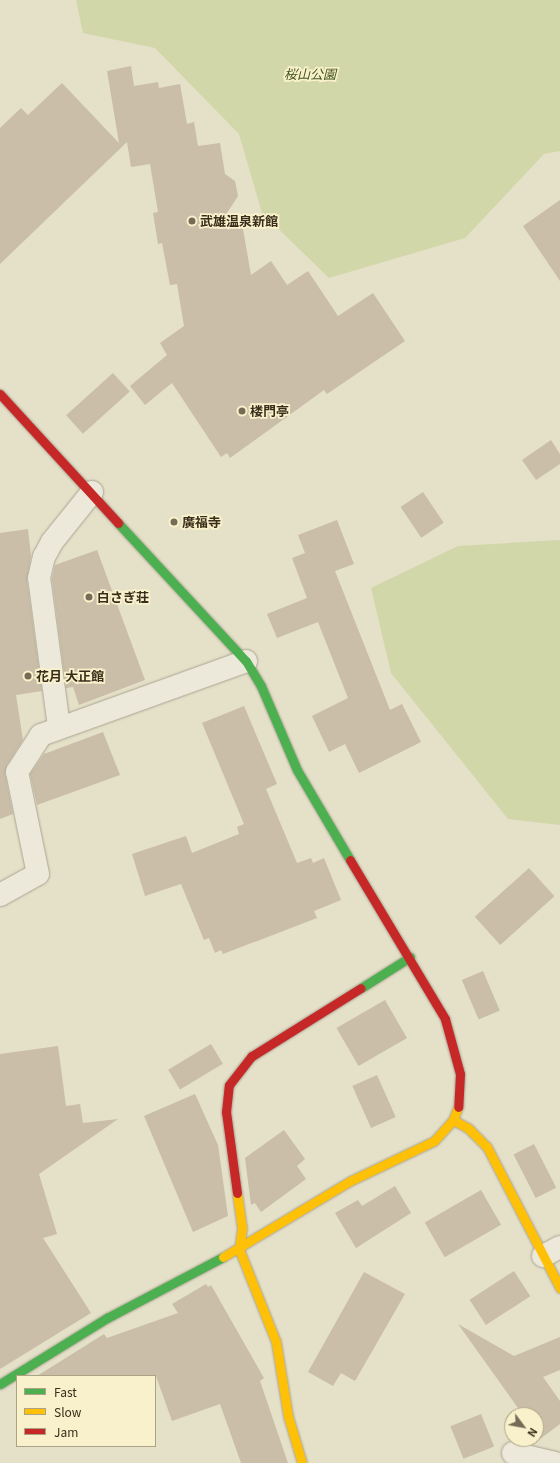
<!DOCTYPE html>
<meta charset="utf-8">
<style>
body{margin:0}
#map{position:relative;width:560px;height:1463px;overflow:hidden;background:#e5e0c8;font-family:Georgia,"Noto Sans JP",serif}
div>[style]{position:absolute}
.green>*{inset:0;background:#d1d7a9}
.building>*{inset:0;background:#cabea8;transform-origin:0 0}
.roads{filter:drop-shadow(0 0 1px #a9a492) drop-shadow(0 0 1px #a9a492)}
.street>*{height:22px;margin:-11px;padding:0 11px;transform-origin:11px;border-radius:11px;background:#ece9db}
.fast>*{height:9px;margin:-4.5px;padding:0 4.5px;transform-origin:4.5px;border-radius:4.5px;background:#4caf50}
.slow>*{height:9px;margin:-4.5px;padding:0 4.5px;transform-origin:4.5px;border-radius:4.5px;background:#ffc107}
.jam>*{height:9px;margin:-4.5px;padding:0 4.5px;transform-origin:4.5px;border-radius:4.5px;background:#c62828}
.dots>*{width:11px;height:11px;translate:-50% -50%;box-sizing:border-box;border:2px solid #f9f1cb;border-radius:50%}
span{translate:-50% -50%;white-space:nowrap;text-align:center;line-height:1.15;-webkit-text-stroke:3.5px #f9f1cb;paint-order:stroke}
.park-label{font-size:13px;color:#42561f;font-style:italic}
.poi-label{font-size:13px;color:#382c1a;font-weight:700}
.left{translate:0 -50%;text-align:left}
.legend{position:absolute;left:16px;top:1375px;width:140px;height:72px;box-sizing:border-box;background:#f9f1cb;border:1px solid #aca284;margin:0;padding:5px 7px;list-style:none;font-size:12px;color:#382c1a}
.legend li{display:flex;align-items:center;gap:8px;height:20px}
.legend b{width:20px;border:1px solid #aca284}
.north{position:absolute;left:504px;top:1407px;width:40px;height:40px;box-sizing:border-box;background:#f9f1cb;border:1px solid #aca284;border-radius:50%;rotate:122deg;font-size:11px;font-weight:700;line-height:16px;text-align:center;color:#382c1a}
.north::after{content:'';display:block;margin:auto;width:14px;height:18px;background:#756b57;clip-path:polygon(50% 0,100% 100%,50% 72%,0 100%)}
</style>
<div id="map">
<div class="green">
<i style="clip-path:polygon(76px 0,560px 0,560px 151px,544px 154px,465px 238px,329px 278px,262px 213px,239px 134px,155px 48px,83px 33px)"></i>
<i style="clip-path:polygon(560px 540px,560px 825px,508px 819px,391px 673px,371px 588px,458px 546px)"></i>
</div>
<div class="building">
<i style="clip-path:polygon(131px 66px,134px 86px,158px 82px,159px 88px,180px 84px,187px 124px,194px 122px,198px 146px,220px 143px,225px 174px,235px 181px,238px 196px,225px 216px,243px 229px,251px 275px,271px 261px,287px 285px,308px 271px,338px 316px,373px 293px,405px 341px,327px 394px,324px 390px,230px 458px,227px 453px,221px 457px,172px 383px,145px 405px,130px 386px,167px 355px,160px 343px,184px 326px,177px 284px,170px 285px,162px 243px,158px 244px,153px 213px,158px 212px,150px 164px,131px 167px,127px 142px,0 264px,0 128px,21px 108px,28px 115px,62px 83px,119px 143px,107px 71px)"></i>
<i style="clip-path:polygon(560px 200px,560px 281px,523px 226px)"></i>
<i style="left:113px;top:373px;width:25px;height:63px;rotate:48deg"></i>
<i style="clip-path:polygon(551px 440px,560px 454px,560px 464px,536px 480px,522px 460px)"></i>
<i style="left:423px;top:492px;width:37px;height:27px;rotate:56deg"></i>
<i style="clip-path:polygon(337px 520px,354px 564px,335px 571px,390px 710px,402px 704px,421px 742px,359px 773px,345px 744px,329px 752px,312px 716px,348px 698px,318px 622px,277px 638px,267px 614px,307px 598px,292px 558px,305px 553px,298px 535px)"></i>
<i style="clip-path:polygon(28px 529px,31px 556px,27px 580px,42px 691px,16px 695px,23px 740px,7px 765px,5px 774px,13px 814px,0 819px,0 533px)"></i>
<i style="clip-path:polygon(97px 550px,145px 680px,79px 705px,73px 687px,66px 688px,52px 579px,55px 565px)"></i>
<i style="clip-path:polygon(244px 706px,277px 784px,266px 789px,297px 863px,311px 858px,313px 863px,324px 858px,341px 900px,314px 911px,317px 918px,223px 954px,221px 950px,215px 953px,209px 938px,204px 940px,181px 884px,145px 896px,132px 854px,186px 836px,192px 853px,239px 834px,237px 827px,244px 824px,202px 723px)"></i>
<i style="clip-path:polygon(103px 732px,120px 775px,37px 805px,30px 774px,44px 754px)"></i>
<i style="left:529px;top:868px;width:38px;height:73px;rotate:48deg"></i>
<i style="left:483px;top:971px;width:43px;height:23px;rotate:67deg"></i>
<i style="left:385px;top:1000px;width:44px;height:56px;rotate:60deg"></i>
<i style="left:211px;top:1044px;width:23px;height:50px;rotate:59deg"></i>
<i style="clip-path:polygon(58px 1046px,66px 1106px,80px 1104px,83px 1123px,118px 1119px,39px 1174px,57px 1234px,43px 1238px,91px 1313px,0 1369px,0 1054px)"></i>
<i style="left:377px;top:1075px;width:46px;height:27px;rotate:66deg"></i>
<i style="clip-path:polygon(195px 1094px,218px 1145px,228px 1216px,193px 1232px,144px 1116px)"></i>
<i style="clip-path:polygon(284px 1130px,305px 1159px,297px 1166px,306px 1179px,261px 1212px,255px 1203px,251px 1205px,245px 1158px)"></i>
<i style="left:534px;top:1144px;width:49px;height:23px;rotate:63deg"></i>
<i style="clip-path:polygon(395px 1186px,411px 1213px,356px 1248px,335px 1213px,358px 1200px,362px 1206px)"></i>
<i style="left:481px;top:1190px;width:40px;height:65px;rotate:60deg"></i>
<i style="left:514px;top:1271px;width:30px;height:53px;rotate:57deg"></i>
<i style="clip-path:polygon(364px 1272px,405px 1294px,355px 1381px,341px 1373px,333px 1386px,308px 1372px)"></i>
<i style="clip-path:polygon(206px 1284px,208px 1287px,211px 1285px,264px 1378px,260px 1381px,288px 1463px,241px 1463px,220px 1404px,172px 1421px,156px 1376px,37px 1376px,104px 1334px,107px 1338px,178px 1313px,172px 1304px)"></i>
<i style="clip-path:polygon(458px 1324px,514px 1356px,560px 1337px,560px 1370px,543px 1377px,560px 1401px,560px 1424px,540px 1439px,536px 1434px,536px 1415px,523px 1415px)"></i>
<i style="left:481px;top:1414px;width:35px;height:33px;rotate:68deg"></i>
</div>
<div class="roads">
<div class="street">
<i style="left:59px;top:727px;width:150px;rotate:-97.6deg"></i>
<i style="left:39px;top:578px;width:22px;rotate:-77deg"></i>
<i style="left:44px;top:557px;width:17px;rotate:-62deg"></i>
<i style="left:52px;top:542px;width:64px;rotate:-51.3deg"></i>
<i style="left:0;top:895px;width:43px;rotate:-28.9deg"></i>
<i style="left:38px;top:874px;width:104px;rotate:-101.6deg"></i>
<i style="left:17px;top:772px;width:44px;rotate:-57deg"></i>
<i style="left:41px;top:735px;width:218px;rotate:-19.8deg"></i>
<i style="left:543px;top:1256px;width:19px;rotate:-28deg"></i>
<i style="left:513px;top:1453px;width:43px;rotate:13.4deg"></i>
</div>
<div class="fast">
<i style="left:118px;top:523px;width:188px;rotate:47.2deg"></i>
<i style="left:246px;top:661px;width:29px;rotate:59deg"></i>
<i style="left:261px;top:686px;width:91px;rotate:66.8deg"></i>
<i style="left:297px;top:770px;width:104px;rotate:59.5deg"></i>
<i style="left:361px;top:988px;width:58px;rotate:-32.3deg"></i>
<i style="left:0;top:1384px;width:126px;rotate:-31.7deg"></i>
<i style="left:107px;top:1318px;width:131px;rotate:-27.7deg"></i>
</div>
<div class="slow">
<i style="left:453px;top:1120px;width:17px;rotate:28deg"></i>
<i style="left:468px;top:1128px;width:27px;rotate:45deg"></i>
<i style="left:487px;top:1147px;width:159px;rotate:62.6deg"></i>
<i style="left:237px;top:1193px;width:35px;rotate:82deg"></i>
<i style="left:242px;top:1228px;width:21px;rotate:98deg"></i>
<i style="left:239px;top:1249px;width:100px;rotate:68.3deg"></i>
<i style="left:276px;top:1342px;width:75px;rotate:80.8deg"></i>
<i style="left:288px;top:1416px;width:49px;rotate:73.4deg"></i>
<i style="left:223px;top:1257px;width:148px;rotate:-30.9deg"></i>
<i style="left:350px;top:1181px;width:93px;rotate:-25.5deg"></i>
<i style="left:434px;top:1141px;width:28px;rotate:-48deg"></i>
<i style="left:453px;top:1120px;width:14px;rotate:-69deg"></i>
</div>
<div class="jam">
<i style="left:0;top:394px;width:175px;rotate:47.5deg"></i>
<i style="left:350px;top:860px;width:185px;rotate:59.1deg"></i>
<i style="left:445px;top:1019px;width:57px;rotate:74.7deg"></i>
<i style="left:460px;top:1074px;width:33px;rotate:93deg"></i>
<i style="left:237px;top:1193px;width:82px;rotate:-97.7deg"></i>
<i style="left:226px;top:1112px;width:27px;rotate:-84deg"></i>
<i style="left:229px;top:1085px;width:37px;rotate:-52deg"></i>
<i style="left:252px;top:1056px;width:128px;rotate:-32deg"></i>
</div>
</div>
<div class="dots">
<i style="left:192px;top:221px;background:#756b57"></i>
<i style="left:242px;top:411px;background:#756b57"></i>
<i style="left:174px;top:522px;background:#756b57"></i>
<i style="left:89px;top:597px;background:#756b57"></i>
<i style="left:28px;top:676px;background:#756b57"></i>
</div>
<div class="park-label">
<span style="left:310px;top:74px">桜山公園</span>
</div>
<div class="poi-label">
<span class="left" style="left:200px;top:221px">武雄温泉新館</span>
<span class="left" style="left:250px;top:411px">楼門亭</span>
<span class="left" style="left:182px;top:522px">廣福寺</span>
<span class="left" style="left:97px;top:597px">白さぎ荘</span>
<span class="left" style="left:36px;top:676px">花月 大正館</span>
</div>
<ul class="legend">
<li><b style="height:5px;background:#4caf50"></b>Fast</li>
<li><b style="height:5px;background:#ffc107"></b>Slow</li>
<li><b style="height:5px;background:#c62828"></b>Jam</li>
</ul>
<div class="north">N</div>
</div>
